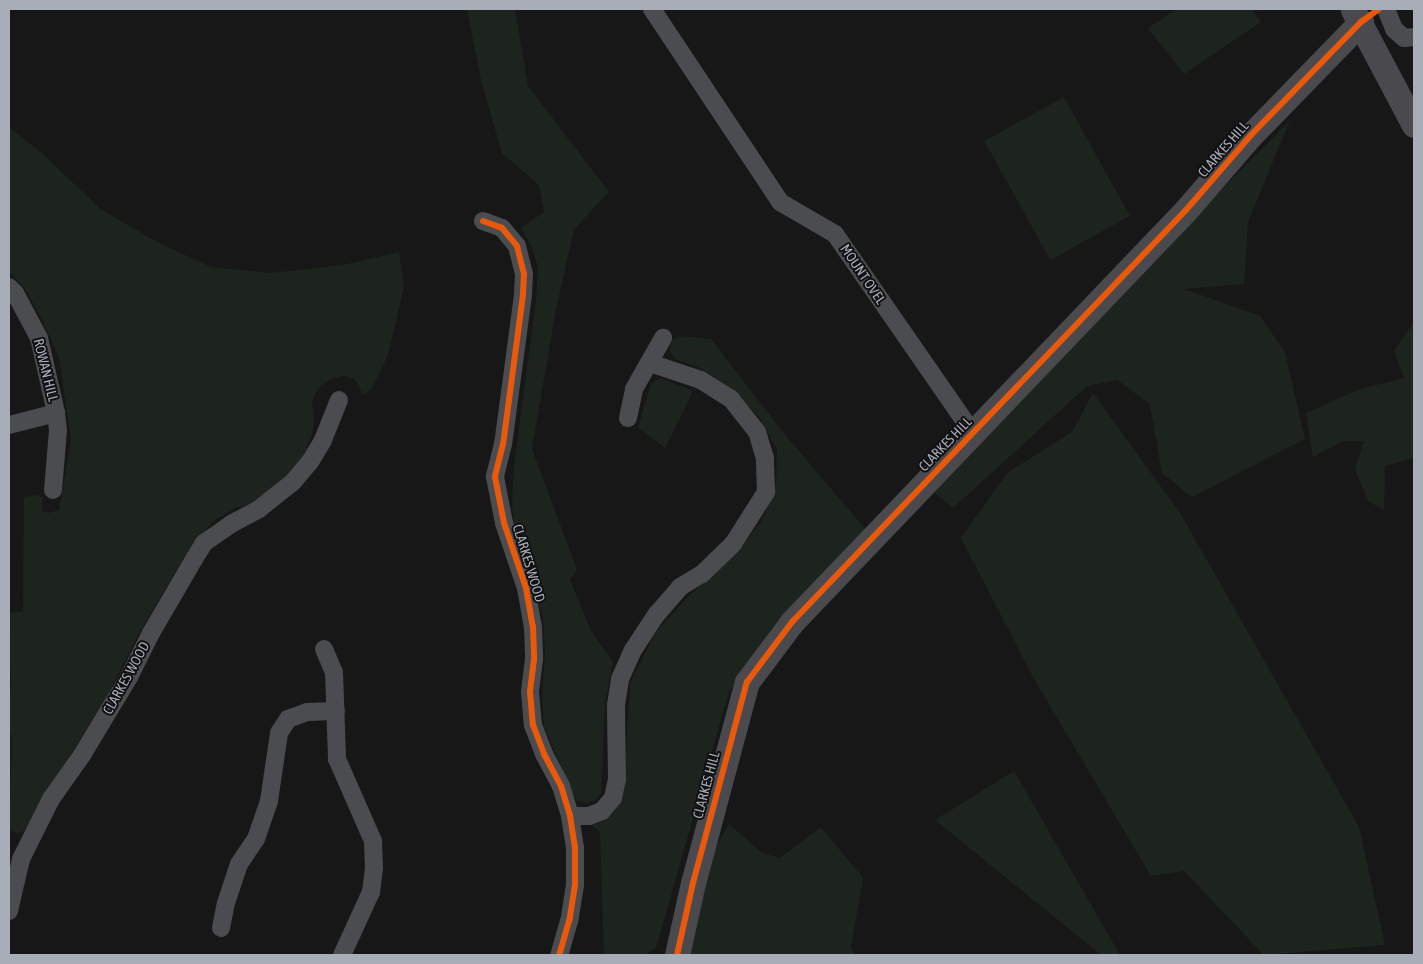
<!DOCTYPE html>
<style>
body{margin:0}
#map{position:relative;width:1423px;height:964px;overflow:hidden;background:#171717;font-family:"Asap Condensed",sans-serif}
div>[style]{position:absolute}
.green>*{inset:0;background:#1d241e;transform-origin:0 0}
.street>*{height:18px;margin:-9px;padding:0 9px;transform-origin:9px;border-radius:9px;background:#4b4c50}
.secondary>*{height:25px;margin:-12.5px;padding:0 12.5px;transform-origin:12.5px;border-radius:12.5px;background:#4a4a4e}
.cycleway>*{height:6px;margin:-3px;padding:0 3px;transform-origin:3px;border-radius:3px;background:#e8590c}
span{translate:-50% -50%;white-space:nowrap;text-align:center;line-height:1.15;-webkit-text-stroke:4px #111113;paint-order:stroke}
.street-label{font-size:14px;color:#a8adb8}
.frame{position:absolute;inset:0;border:10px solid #a8adb8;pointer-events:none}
</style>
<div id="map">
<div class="green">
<i style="clip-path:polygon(467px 9px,515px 9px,528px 86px,609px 192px,574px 229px,555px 314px,532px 449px,577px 570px,570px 580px,591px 631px,613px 662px,605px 704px,601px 793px,595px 800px,586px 803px,577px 801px,573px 795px,544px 726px,542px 701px,545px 653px,543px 618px,514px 522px,512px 506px,514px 466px,536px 300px,538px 267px,532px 248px,521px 228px,544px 212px,539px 185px,502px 153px,481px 80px)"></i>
<i style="clip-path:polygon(1177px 9px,1252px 9px,1261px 22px,1184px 74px,1148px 28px)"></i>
<i style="left:1064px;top:97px;width:136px;height:91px;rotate:61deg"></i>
<i style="clip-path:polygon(1290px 120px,1248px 222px,1244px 284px,1184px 289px,1260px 316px,1285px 352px,1305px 439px,1192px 497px,1162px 473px,1150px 404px,1117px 380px,1087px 386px,953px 508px,931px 490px,1088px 325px)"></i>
<i style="clip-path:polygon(9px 127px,43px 154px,99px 208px,157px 242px,211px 267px,271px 273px,343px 265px,399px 252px,404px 287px,388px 355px,372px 389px,363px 395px,355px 379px,343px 376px,330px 379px,319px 387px,312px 401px,314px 421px,312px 434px,299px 467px,259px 501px,236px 508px,216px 519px,192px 544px,143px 626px,102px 705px,40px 803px,29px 827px,19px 834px,9px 830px,12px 738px,9px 729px,9px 691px,11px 690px,10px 613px,23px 611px,24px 497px,38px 495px,42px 498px,42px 511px,48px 513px,59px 510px,71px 440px,59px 357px,40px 316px,24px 287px,9px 272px)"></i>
<i style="clip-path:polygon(1414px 322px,1414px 458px,1385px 466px,1384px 510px,1368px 501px,1355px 469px,1364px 441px,1343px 441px,1313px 457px,1306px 413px,1360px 389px,1404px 378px,1394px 351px)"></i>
<i style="clip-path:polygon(679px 336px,711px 339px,782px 431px,866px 530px,771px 629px,729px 692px,656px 948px,644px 955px,604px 955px,600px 832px,592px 825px,604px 821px,615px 811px,624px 789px,630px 683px,656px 632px,689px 596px,741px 548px,762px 520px,776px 483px,777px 450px,760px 418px,733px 390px,700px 368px,675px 359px,670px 351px,672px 340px)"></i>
<i style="clip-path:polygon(660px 378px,693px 391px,665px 448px,638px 427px,651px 383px)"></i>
<i style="clip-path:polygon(1093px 393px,1180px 513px,1359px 827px,1385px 945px,1264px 955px,1184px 871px,1151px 876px,1034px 679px,961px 538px,1007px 473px,1072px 432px)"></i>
<i style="clip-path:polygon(1014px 771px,1120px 955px,1101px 955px,935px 820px)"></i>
<i style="clip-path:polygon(729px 824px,762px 853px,780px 858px,821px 827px,863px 878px,851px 948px,855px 955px,690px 955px,708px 860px)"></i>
</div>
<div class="street">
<i style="left:652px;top:9px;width:232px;rotate:56.4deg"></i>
<i style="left:780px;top:202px;width:64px;rotate:30.2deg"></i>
<i style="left:835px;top:234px;width:242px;rotate:55.3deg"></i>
<i style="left:1386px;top:9px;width:22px;rotate:68deg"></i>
<i style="left:1394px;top:29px;width:13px;rotate:42deg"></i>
<i style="left:1404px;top:38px;width:10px;rotate:-6deg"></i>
<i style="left:483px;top:221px;width:20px;rotate:20deg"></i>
<i style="left:502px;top:228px;width:23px;rotate:50deg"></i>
<i style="left:517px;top:246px;width:29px;rotate:76deg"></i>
<i style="left:524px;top:274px;width:21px;rotate:93deg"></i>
<i style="left:523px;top:295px;width:150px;rotate:97.6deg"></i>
<i style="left:503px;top:444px;width:34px;rotate:104deg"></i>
<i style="left:495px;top:477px;width:47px;rotate:78.9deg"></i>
<i style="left:504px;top:523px;width:69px;rotate:71.3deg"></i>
<i style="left:526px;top:588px;width:39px;rotate:80deg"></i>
<i style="left:533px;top:626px;width:33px;rotate:88deg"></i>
<i style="left:534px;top:659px;width:33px;rotate:97deg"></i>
<i style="left:530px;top:692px;width:33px;rotate:85deg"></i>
<i style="left:533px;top:725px;width:31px;rotate:69deg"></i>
<i style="left:544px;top:754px;width:36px;rotate:62deg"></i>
<i style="left:561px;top:786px;width:31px;rotate:73deg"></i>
<i style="left:570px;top:816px;width:32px;rotate:81deg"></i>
<i style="left:575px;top:848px;width:37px;rotate:90deg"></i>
<i style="left:575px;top:885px;width:36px;rotate:99deg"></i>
<i style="left:569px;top:921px;width:35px;rotate:106deg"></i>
<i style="left:9px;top:287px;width:8px;rotate:45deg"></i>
<i style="left:15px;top:293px;width:51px;rotate:61.9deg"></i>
<i style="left:39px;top:338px;width:77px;rotate:77.2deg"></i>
<i style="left:56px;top:413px;width:49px;rotate:165.7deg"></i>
<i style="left:628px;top:418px;width:30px;rotate:-78deg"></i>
<i style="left:634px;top:389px;width:59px;rotate:-60.4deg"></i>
<i style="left:53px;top:490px;width:60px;rotate:-85.2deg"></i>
<i style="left:58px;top:430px;width:17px;rotate:-97deg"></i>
<i style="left:324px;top:649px;width:25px;rotate:67deg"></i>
<i style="left:334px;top:672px;width:87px;rotate:88deg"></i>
<i style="left:337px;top:759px;width:90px;rotate:66.3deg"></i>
<i style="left:373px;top:841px;width:27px;rotate:88deg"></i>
<i style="left:374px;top:868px;width:24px;rotate:97deg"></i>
<i style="left:371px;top:892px;width:69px;rotate:114.7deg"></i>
<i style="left:570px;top:816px;width:19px"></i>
<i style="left:589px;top:816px;width:14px;rotate:-21deg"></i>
<i style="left:602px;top:811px;width:17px;rotate:-50deg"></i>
<i style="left:613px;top:798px;width:19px;rotate:-78deg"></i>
<i style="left:617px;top:779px;width:74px;rotate:-90.8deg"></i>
<i style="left:616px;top:705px;width:26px;rotate:-81deg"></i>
<i style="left:620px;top:679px;width:32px;rotate:-66deg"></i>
<i style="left:633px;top:650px;width:42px;rotate:-56.7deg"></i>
<i style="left:656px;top:615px;width:37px;rotate:-49deg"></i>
<i style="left:680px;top:587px;width:26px;rotate:-31deg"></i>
<i style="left:702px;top:574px;width:43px;rotate:-44.1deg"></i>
<i style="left:733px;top:544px;width:62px;rotate:-57.6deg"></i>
<i style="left:766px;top:492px;width:34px;rotate:-92deg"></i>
<i style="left:765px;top:458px;width:27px;rotate:-107deg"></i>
<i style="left:757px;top:432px;width:42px;rotate:-128.2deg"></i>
<i style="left:731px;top:399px;width:36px;rotate:-148deg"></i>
<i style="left:701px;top:380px;width:54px;rotate:-161.6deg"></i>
<i style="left:9px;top:911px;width:53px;rotate:-77deg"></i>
<i style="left:21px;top:859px;width:67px;rotate:-63.4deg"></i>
<i style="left:51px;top:799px;width:54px;rotate:-54.8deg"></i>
<i style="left:82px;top:755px;width:91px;rotate:-58.9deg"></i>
<i style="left:129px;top:677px;width:49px;rotate:-63.4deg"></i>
<i style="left:151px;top:633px;width:86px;rotate:-59.8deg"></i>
<i style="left:194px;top:559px;width:19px;rotate:-58deg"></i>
<i style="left:204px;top:543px;width:33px;rotate:-35deg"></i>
<i style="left:231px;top:524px;width:32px;rotate:-28deg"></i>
<i style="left:259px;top:509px;width:43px;rotate:-38.5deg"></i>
<i style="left:293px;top:482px;width:26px;rotate:-50deg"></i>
<i style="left:310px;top:462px;width:26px;rotate:-59deg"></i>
<i style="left:323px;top:440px;width:43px;rotate:-68.2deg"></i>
<i style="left:221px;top:928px;width:25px;rotate:-79deg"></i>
<i style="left:226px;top:903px;width:41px;rotate:-71.6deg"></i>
<i style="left:239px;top:864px;width:30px;rotate:-56deg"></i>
<i style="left:256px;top:839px;width:40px;rotate:-71.1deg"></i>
<i style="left:269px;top:801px;width:69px;rotate:-81.6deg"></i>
<i style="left:279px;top:733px;width:17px;rotate:-57deg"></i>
<i style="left:288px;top:719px;width:20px;rotate:-20deg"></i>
<i style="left:307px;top:712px;width:29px;rotate:-2deg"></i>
</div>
<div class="secondary">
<i style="left:1353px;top:10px;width:130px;rotate:62.1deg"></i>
<i style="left:677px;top:955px;width:74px;rotate:-77.5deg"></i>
<i style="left:693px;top:883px;width:208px;rotate:-75deg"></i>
<i style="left:747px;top:682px;width:75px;rotate:-53.1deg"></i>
<i style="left:792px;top:622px;width:570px;rotate:-46.28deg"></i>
<i style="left:1186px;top:210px;width:99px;rotate:-49.1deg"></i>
<i style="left:1251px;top:135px;width:158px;rotate:-45.8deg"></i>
</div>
<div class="cycleway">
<i style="left:483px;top:221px;width:20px;rotate:20deg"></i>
<i style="left:502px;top:228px;width:23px;rotate:50deg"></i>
<i style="left:517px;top:246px;width:29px;rotate:76deg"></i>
<i style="left:524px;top:274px;width:21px;rotate:93deg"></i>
<i style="left:523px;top:295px;width:150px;rotate:97.6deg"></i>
<i style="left:503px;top:444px;width:34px;rotate:104deg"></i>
<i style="left:495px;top:477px;width:47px;rotate:78.9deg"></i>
<i style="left:504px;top:523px;width:69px;rotate:71.3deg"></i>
<i style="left:526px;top:588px;width:39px;rotate:80deg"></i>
<i style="left:533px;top:626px;width:33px;rotate:88deg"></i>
<i style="left:534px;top:659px;width:33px;rotate:97deg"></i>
<i style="left:530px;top:692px;width:33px;rotate:85deg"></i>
<i style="left:533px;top:725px;width:31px;rotate:69deg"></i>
<i style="left:544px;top:754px;width:36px;rotate:62deg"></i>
<i style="left:561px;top:786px;width:31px;rotate:73deg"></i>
<i style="left:570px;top:816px;width:32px;rotate:81deg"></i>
<i style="left:575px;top:848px;width:37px;rotate:90deg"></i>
<i style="left:575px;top:885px;width:36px;rotate:99deg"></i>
<i style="left:569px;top:921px;width:35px;rotate:106deg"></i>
<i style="left:677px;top:955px;width:74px;rotate:-77.5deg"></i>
<i style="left:693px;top:883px;width:208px;rotate:-75deg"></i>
<i style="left:747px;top:682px;width:75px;rotate:-53.1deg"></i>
<i style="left:792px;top:622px;width:570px;rotate:-46.28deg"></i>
<i style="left:1186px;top:210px;width:99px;rotate:-49.1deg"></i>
<i style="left:1251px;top:135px;width:158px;rotate:-45.8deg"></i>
<i style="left:1361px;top:22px;width:22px;rotate:-36deg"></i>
</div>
<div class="street-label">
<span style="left:1223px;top:149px;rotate:-49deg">CLARKES HILL</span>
<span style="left:863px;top:274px;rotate:56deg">MOUNT OVEL</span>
<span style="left:46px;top:370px;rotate:76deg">ROWAN HILL</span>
<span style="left:945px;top:444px;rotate:-46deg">CLARKES HILL</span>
<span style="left:529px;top:563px;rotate:73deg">CLARKES WOOD</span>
<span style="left:126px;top:678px;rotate:-61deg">CLARKES WOOD</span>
<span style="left:706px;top:785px;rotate:-75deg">CLARKES HILL</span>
</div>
<div class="frame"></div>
</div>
